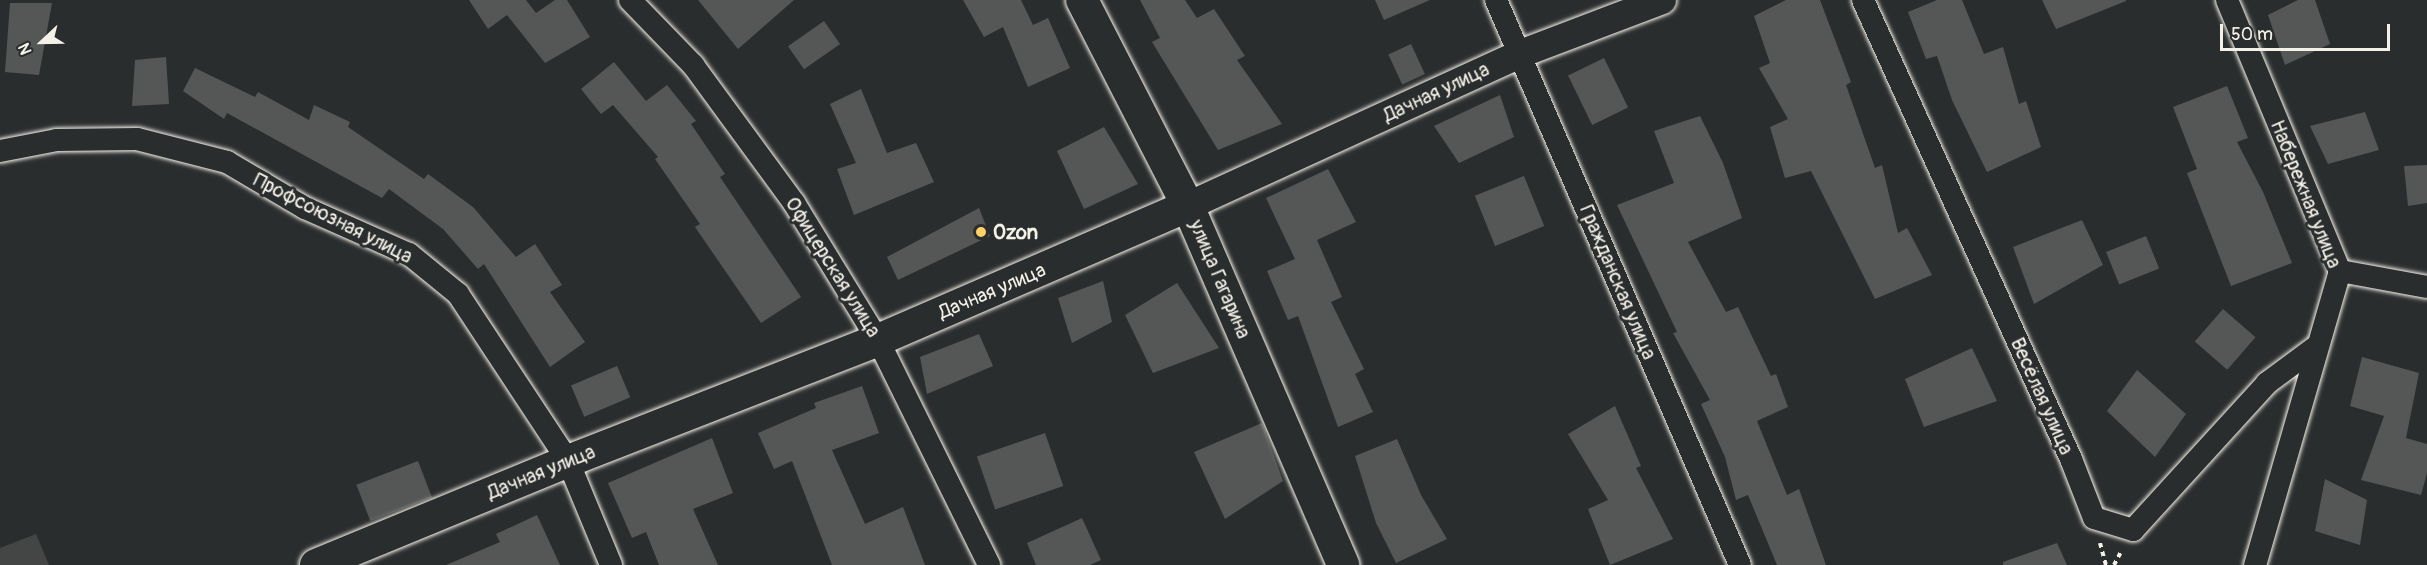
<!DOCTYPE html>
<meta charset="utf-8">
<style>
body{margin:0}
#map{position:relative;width:2427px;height:565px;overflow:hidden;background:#2a2d2e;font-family:Pangolin,sans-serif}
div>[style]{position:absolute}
.green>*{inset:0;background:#444645}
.building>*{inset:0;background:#555756;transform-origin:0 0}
.path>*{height:4px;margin-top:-2px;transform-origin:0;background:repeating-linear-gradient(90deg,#f4f1e8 0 4.5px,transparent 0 9px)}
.roads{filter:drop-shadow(0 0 2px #f4f1e8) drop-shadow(0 0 2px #f4f1e8)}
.minor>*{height:22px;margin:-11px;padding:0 11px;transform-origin:11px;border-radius:11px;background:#2a2d2e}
.tertiary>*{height:28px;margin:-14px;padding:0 14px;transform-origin:14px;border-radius:14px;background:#2a2d2e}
.secondary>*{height:32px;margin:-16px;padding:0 16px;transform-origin:16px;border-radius:16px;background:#2a2d2e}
.dots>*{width:16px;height:16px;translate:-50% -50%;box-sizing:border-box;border:3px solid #2a2d2e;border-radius:50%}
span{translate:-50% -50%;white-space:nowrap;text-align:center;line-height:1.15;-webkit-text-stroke:6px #2a2d2e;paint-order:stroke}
.street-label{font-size:20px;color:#f4f1e8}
.poi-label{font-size:20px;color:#f4f1e8;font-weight:700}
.left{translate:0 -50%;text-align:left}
.north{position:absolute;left:12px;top:12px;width:60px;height:60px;-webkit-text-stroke:4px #2a2d2e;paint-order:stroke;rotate:248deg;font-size:16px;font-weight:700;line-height:24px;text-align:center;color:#f4f1e8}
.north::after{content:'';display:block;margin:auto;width:21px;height:27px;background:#f4f1e8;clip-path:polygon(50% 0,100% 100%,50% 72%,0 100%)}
.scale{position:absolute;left:2220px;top:24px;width:170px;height:27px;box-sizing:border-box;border:3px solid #f4f1e8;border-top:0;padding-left:8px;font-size:18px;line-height:21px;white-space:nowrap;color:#f4f1e8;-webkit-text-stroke:4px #2a2d2e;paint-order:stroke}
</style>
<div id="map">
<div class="green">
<i style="clip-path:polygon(36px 534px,49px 565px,0 565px,0 548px)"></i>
</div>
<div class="building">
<i style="clip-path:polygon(469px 0,526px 0,536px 13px,555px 0,567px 0,590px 37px,545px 63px,507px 15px,488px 29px)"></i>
<i style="clip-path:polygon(698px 0,794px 0,738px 49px)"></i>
<i style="clip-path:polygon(963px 0,1021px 0,1033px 25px,1048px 18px,1070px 68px,1028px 87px,1003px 27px,984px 37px)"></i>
<i style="clip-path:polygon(1140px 0,1185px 0,1197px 18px,1214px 9px,1245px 56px,1237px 60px,1282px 124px,1218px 150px,1152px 42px,1160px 38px)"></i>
<i style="clip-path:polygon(1375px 0,1430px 0,1384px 20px)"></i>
<i style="clip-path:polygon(1786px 0,1820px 0,1851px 82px,1846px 85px,1875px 168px,1882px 165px,1898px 233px,1907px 228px,1932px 275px,1875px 299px,1811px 171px,1785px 178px,1770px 127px,1788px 119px,1759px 68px,1770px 63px,1754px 16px)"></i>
<i style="clip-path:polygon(1937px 0,1962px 0,1984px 54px,2003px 47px,2019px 104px,2026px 101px,2041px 147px,1987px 172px,1952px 100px,1937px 56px,1926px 59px,1908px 12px)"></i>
<i style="clip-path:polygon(2042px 0,2126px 0,2126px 1px,2056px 29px)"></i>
<i style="clip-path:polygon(2298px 0,2315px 0,2330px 44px,2285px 65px,2268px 15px)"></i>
<i style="clip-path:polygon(10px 3px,52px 3px,39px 75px,5px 72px)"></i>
<i style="left:824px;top:21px;width:28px;height:44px;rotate:55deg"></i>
<i style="left:1411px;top:44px;width:33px;height:25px;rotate:65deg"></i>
<i style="clip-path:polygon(166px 57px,169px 104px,132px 106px,135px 60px)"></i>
<i style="left:1604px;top:58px;width:55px;height:40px;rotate:64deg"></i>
<i style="clip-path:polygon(614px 62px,646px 101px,667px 85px,696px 121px,691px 124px,725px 174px,720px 177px,801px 297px,761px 323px,695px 227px,700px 224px,655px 159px,658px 157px,613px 105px,601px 114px,581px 89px)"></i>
<i style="clip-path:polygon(195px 68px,255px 97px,258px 92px,309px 120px,314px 105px,350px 122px,348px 127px,424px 179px,428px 174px,473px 207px,516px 257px,535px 244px,562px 285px,550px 292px,585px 342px,550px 367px,484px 264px,478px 269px,443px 229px,389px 189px,382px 198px,227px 113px,224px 119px,183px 91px)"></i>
<i style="clip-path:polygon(2227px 86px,2248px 138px,2237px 142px,2263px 192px,2292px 263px,2231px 286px,2187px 173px,2197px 169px,2173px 107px)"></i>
<i style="clip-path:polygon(861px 89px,887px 153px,916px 143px,934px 182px,854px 215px,837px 169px,856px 163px,830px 104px)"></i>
<i style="clip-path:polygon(1500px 95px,1514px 137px,1459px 163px,1434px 126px)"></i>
<i style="clip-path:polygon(2365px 112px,2379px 150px,2328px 164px,2310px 126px)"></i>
<i style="clip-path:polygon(1700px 116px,1723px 163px,1742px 218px,1688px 242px,1726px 312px,1738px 307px,1771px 376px,1776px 374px,1788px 407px,1757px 421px,1787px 495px,1799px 489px,1826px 565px,1777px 565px,1748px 495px,1736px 500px,1725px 457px,1701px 404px,1710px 400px,1673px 333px,1677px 332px,1617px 205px,1674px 183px,1654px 131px)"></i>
<i style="clip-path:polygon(1104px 127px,1138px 184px,1084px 209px,1057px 151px)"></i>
<i style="clip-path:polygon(2427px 165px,2427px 203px,2408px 206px,2404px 166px)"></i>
<i style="clip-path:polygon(1328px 169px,1356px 222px,1317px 240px,1342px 297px,1331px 302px,1364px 369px,1355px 374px,1373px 412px,1338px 427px,1298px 316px,1288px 320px,1267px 271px,1295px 259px,1266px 198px)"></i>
<i style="left:1524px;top:176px;width:54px;height:53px;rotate:68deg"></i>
<i style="clip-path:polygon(979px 208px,990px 236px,898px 280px,887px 257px)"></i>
<i style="clip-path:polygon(2082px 220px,2103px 265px,2034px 304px,2013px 247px)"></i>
<i style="left:2146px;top:236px;width:35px;height:43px;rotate:68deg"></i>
<i style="clip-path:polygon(1103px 281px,1112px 322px,1072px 343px,1058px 298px)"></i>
<i style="clip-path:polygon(1177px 283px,1219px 348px,1153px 373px,1125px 315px)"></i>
<i style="left:2223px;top:309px;width:43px;height:43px;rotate:41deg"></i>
<i style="clip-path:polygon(979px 334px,993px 366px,927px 394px,920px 357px)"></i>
<i style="clip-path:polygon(1972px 348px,1997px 401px,1924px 427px,1905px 379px)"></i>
<i style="clip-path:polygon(2362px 357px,2419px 373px,2406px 438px,2427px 444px,2427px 473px,2421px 495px,2361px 480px,2384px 416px,2350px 406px)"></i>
<i style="left:617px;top:366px;width:34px;height:50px;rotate:67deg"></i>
<i style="clip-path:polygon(2137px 370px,2186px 414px,2155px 457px,2107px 411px)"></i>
<i style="clip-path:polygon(862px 386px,879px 433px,832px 450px,865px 524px,903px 507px,925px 565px,832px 565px,792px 461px,774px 469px,758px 433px,816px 408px,814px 403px)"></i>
<i style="clip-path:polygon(1615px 406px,1641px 466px,1636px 468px,1673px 539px,1610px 565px,1588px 509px,1608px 500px,1568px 434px)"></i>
<i style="clip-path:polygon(1262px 423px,1283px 481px,1225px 519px,1194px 452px)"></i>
<i style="left:1045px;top:433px;width:56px;height:72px;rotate:71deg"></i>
<i style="clip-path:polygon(712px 438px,733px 493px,693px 509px,718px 565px,659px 565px,646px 532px,632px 538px,608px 483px)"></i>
<i style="clip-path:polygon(1397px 439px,1421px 495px,1447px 539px,1396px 563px,1376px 523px,1355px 456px)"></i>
<i style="left:418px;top:461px;width:39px;height:66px;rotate:69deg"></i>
<i style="clip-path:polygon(2325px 479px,2367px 500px,2360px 545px,2315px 531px)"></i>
<i style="clip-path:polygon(537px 515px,560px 565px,446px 565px,500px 542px,496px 534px)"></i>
<i style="clip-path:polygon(1082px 518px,1101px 560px,1090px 565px,1036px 565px,1027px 543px)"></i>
<i style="clip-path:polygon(2057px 543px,2067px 565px,2003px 565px,2003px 562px)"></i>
</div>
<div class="path">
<i style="left:2100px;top:543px;width:23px;rotate:75deg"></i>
<i style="left:2114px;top:565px;width:17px;rotate:-62deg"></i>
</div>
<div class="roads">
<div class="minor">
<i style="left:630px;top:0;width:91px;rotate:45.9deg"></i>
<i style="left:693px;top:65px;width:171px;rotate:53.8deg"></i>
<i style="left:794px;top:203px;width:161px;rotate:58.5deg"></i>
<i style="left:878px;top:340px;width:251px;rotate:63.7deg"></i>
<i style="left:1496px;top:0;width:615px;rotate:66.64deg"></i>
<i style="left:1863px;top:0;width:504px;rotate:65.62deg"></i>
<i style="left:2071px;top:459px;width:63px;rotate:68.7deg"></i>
<i style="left:2094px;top:518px;width:41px;rotate:17.1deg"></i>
<i style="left:2133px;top:530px;width:199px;rotate:-47.6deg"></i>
<i style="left:2267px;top:383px;width:62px;rotate:-36.5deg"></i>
<i style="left:2227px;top:0;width:294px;rotate:67.4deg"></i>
<i style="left:2340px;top:271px;width:306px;rotate:106.1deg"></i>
<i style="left:0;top:151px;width:58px;rotate:-10.9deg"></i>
<i style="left:57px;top:140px;width:80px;rotate:-0.7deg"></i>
<i style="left:137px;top:139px;width:93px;rotate:14.3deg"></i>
<i style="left:227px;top:162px;width:91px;rotate:30.5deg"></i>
<i style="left:305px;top:208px;width:114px;rotate:23.9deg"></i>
<i style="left:409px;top:254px;width:63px;rotate:39.2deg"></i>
<i style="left:458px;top:294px;width:200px;rotate:56.6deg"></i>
<i style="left:568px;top:461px;width:113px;rotate:67.5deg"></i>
<i style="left:2340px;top:271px;width:88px;rotate:10.4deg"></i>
</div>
<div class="tertiary">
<i style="left:1188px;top:206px;width:365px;rotate:-24.6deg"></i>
<i style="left:1520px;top:54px;width:152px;rotate:-20.8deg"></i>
</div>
<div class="secondary">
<i style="left:1082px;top:0;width:232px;rotate:62.8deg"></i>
<i style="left:1188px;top:206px;width:391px;rotate:66.6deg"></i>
<i style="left:316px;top:565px;width:273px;rotate:-22.4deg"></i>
<i style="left:568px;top:461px;width:333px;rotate:-21.3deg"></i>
<i style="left:878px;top:340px;width:338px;rotate:-23.4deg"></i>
</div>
</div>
<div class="dots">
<i style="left:981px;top:232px;background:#ffd166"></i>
</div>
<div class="street-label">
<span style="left:1436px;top:92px;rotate:-25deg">Дачная улица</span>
<span style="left:2306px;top:194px;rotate:68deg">Набережная улица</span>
<span style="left:333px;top:218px;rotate:27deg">Профсоюзная улица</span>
<span style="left:833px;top:267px;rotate:58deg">Офицерская улица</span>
<span style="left:1220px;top:279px;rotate:67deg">улица Гагарина</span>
<span style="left:1618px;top:282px;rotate:67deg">Гражданская улица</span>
<span style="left:992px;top:291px;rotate:-23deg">Дачная улица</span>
<span style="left:2042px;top:396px;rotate:66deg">Весёлая улица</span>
<span style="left:541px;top:472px;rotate:-22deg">Дачная улица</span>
</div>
<div class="poi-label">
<span class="left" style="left:993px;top:232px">Ozon</span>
</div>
<div class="north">N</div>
<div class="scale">50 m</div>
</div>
